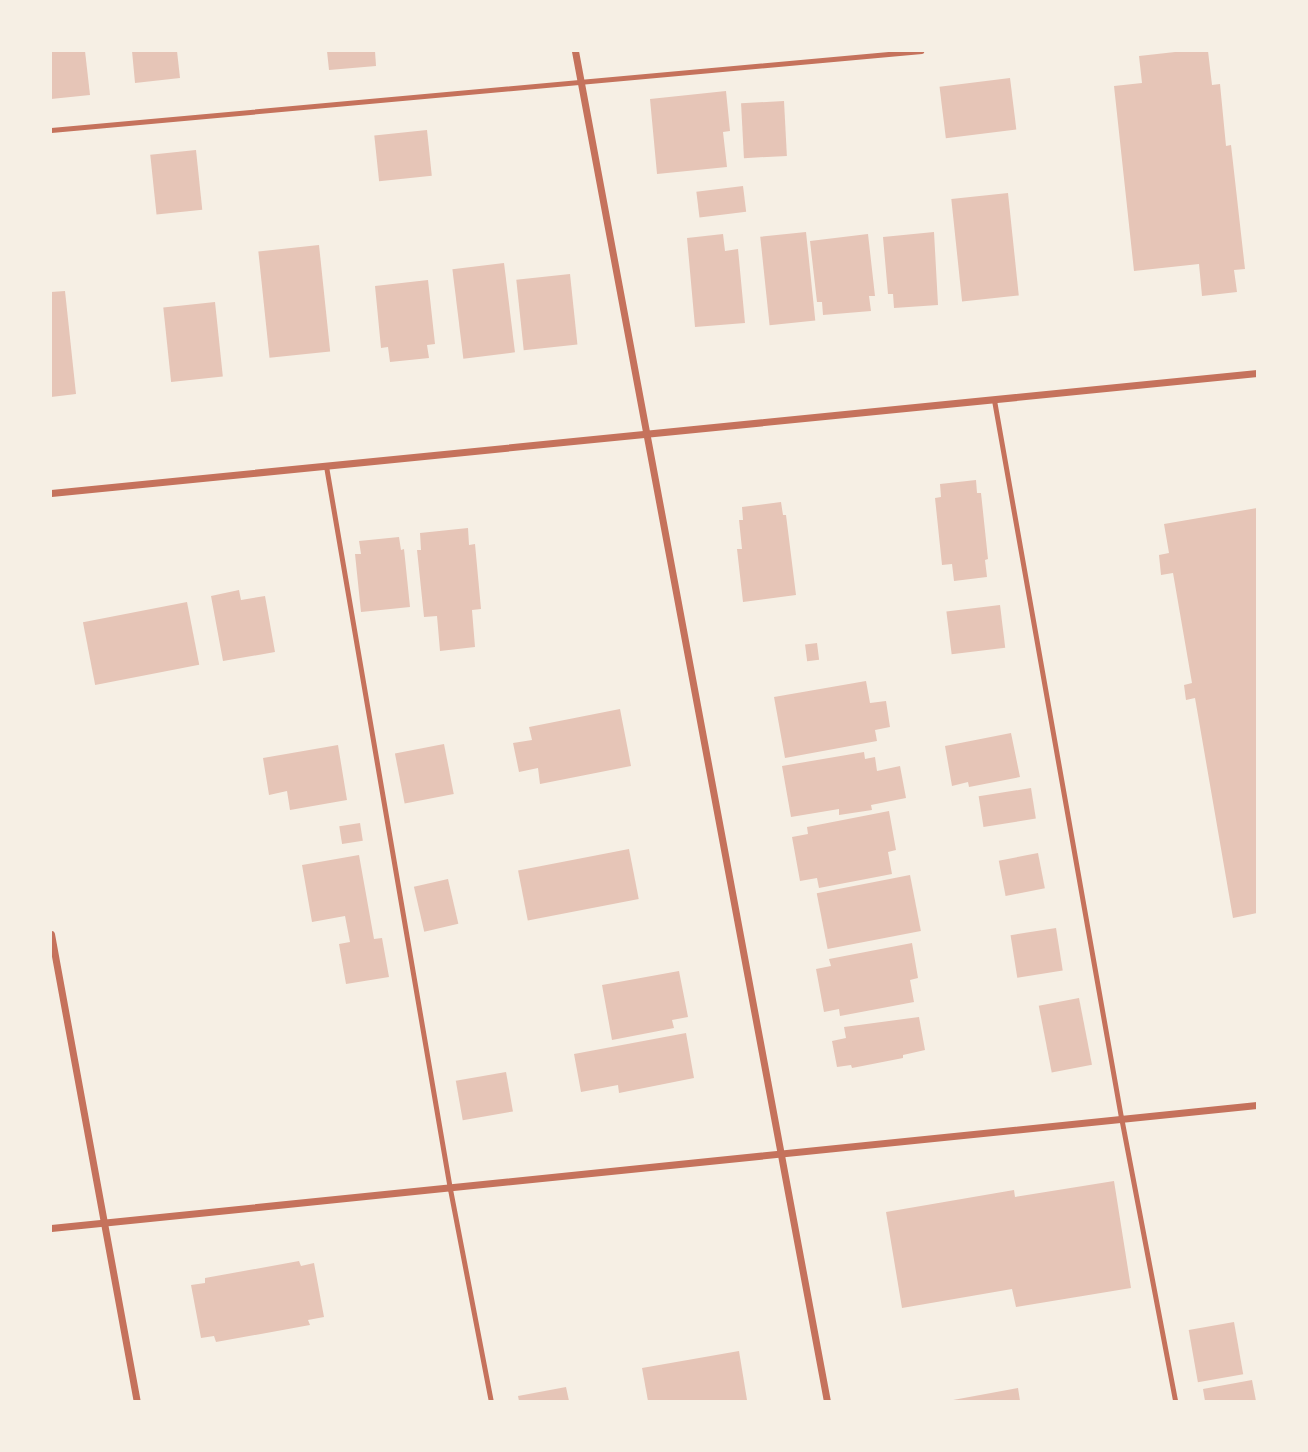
<!DOCTYPE html>
<style>
body{margin:0}
#map{position:relative;width:1308px;height:1452px;overflow:hidden;background:#f6efe4;font-family:"Noto Sans",sans-serif}
div>[style]{position:absolute}
.building>*{inset:0;background:#e6c5b7;transform-origin:0 0}
.service>*{height:5px;margin:-2.5px;padding:0 2.5px;transform-origin:2.5px;border-radius:2.5px;background:#c5725c}
.minor>*{height:7px;margin:-3.5px;padding:0 3.5px;transform-origin:3.5px;border-radius:3.5px;background:#c5725c}
span{translate:-50% -50%;white-space:nowrap;text-align:center;line-height:1.15;-webkit-text-stroke:5px #f6efe4;paint-order:stroke}
.frame{position:absolute;inset:0;border:52px solid #f6efe4;pointer-events:none}
</style>
<div id="map">
<div class="building">
<i style="clip-path:polygon(51px 51px,85px 51px,90px 95px,51px 99px)"></i>
<i style="clip-path:polygon(132px 51px,177px 51px,180px 78px,135px 83px)"></i>
<i style="clip-path:polygon(327px 51px,375px 51px,376px 66px,329px 70px)"></i>
<i style="clip-path:polygon(1184px 51px,1208px 51px,1212px 85px,1220px 84px,1226px 146px,1231px 145px,1245px 269px,1234px 270px,1237px 292px,1202px 296px,1199px 264px,1134px 271px,1114px 86px,1142px 83px,1139px 56px)"></i>
<i style="left:1010px;top:78px;width:52px;height:71px;rotate:83deg"></i>
<i style="clip-path:polygon(726px 91px,730px 131px,723px 132px,727px 167px,657px 174px,650px 99px)"></i>
<i style="left:784px;top:101px;width:55px;height:43px;rotate:87deg"></i>
<i style="left:427px;top:130px;width:46px;height:53px;rotate:84deg"></i>
<i style="left:196px;top:150px;width:60px;height:46px;rotate:84deg"></i>
<i style="left:743px;top:186px;width:26px;height:47px;rotate:83deg"></i>
<i style="left:1008px;top:193px;width:103px;height:57px;rotate:84deg"></i>
<i style="left:806px;top:232px;width:89px;height:46px;rotate:84deg"></i>
<i style="clip-path:polygon(934px 232px,938px 305px,894px 308px,893px 294px,888px 294px,883px 237px)"></i>
<i style="clip-path:polygon(723px 234px,725px 251px,738px 249px,745px 323px,695px 327px,687px 238px)"></i>
<i style="clip-path:polygon(868px 234px,875px 296px,869px 296px,871px 311px,823px 315px,822px 302px,817px 302px,810px 241px)"></i>
<i style="left:319px;top:245px;width:107px;height:61px;rotate:84deg"></i>
<i style="left:504px;top:263px;width:90px;height:52px;rotate:83deg"></i>
<i style="left:570px;top:274px;width:71px;height:54px;rotate:84deg"></i>
<i style="clip-path:polygon(428px 280px,435px 344px,427px 345px,429px 358px,390px 362px,388px 347px,381px 348px,375px 286px)"></i>
<i style="clip-path:polygon(65px 291px,76px 394px,51px 397px,51px 292px)"></i>
<i style="left:215px;top:302px;width:75px;height:52px;rotate:84deg"></i>
<i style="clip-path:polygon(976px 480px,977px 493px,981px 493px,988px 559px,985px 560px,987px 577px,954px 581px,952px 564px,942px 565px,935px 498px,941px 497px,940px 484px)"></i>
<i style="clip-path:polygon(781px 502px,783px 515px,786px 515px,796px 595px,743px 602px,737px 549px,742px 549px,739px 520px,743px 520px,742px 507px)"></i>
<i style="clip-path:polygon(1257px 508px,1257px 913px,1233px 918px,1195px 698px,1186px 700px,1184px 685px,1192px 683px,1173px 573px,1161px 575px,1159px 555px,1169px 553px,1164px 524px)"></i>
<i style="clip-path:polygon(468px 528px,469px 545px,475px 544px,481px 609px,472px 610px,475px 647px,440px 651px,437px 616px,424px 617px,417px 550px,421px 550px,420px 533px)"></i>
<i style="clip-path:polygon(399px 537px,401px 550px,404px 549px,410px 607px,361px 612px,355px 554px,361px 554px,359px 541px)"></i>
<i style="clip-path:polygon(239px 590px,241px 600px,265px 596px,275px 652px,223px 661px,211px 596px)"></i>
<i style="left:187px;top:602px;width:64px;height:106px;rotate:79deg"></i>
<i style="left:1000px;top:605px;width:43px;height:54px;rotate:83deg"></i>
<i style="left:817px;top:643px;width:17px;height:12px;rotate:83deg"></i>
<i style="clip-path:polygon(866px 681px,870px 703px,886px 701px,890px 727px,875px 730px,877px 741px,785px 758px,774px 697px)"></i>
<i style="clip-path:polygon(620px 709px,631px 766px,540px 784px,538px 768px,519px 772px,513px 743px,532px 740px,529px 727px)"></i>
<i style="clip-path:polygon(1011px 733px,1020px 777px,969px 787px,968px 782px,952px 786px,945px 746px)"></i>
<i style="left:444px;top:744px;width:51px;height:50px;rotate:79deg"></i>
<i style="clip-path:polygon(338px 745px,347px 800px,290px 810px,287px 791px,269px 795px,263px 758px)"></i>
<i style="clip-path:polygon(864px 752px,865px 759px,875px 757px,877px 771px,900px 766px,906px 798px,871px 805px,872px 810px,839px 815px,839px 809px,791px 817px,782px 766px)"></i>
<i style="left:1031px;top:788px;width:31px;height:53px;rotate:81deg"></i>
<i style="clip-path:polygon(889px 811px,896px 850px,888px 852px,892px 874px,819px 888px,817px 878px,800px 881px,792px 837px,808px 834px,807px 827px)"></i>
<i style="left:360px;top:823px;width:18px;height:21px;rotate:81deg"></i>
<i style="left:629px;top:849px;width:51px;height:113px;rotate:79deg"></i>
<i style="left:1038px;top:853px;width:36px;height:40px;rotate:79deg"></i>
<i style="clip-path:polygon(359px 855px,374px 939px,382px 938px,389px 977px,346px 984px,339px 944px,350px 942px,345px 916px,312px 922px,302px 865px)"></i>
<i style="left:910px;top:875px;width:57px;height:95px;rotate:79deg"></i>
<i style="left:448px;top:879px;width:46px;height:35px;rotate:77deg"></i>
<i style="left:1056px;top:928px;width:43px;height:46px;rotate:81deg"></i>
<i style="clip-path:polygon(912px 943px,918px 978px,910px 980px,914px 1002px,840px 1016px,839px 1009px,824px 1012px,816px 969px,831px 966px,829px 959px)"></i>
<i style="clip-path:polygon(679px 971px,688px 1017px,672px 1020px,674px 1028px,612px 1040px,602px 985px)"></i>
<i style="left:1079px;top:998px;width:68px;height:41px;rotate:79deg"></i>
<i style="clip-path:polygon(919px 1017px,925px 1050px,903px 1055px,903px 1058px,852px 1068px,851px 1065px,837px 1067px,832px 1041px,846px 1038px,844px 1027px)"></i>
<i style="clip-path:polygon(686px 1033px,694px 1078px,619px 1093px,618px 1085px,581px 1092px,574px 1054px)"></i>
<i style="left:506px;top:1072px;width:40px;height:51px;rotate:80deg"></i>
<i style="clip-path:polygon(1114px 1181px,1131px 1288px,1016px 1307px,1012px 1289px,902px 1308px,886px 1212px,1014px 1190px,1015px 1197px)"></i>
<i style="clip-path:polygon(299px 1261px,301px 1266px,314px 1263px,324px 1317px,308px 1320px,310px 1325px,216px 1342px,214px 1336px,201px 1338px,191px 1285px,205px 1283px,205px 1278px)"></i>
<i style="left:1234px;top:1322px;width:53px;height:46px;rotate:80deg"></i>
<i style="clip-path:polygon(739px 1351px,747px 1400px,648px 1401px,642px 1368px)"></i>
<i style="clip-path:polygon(1252px 1380px,1256px 1401px,1205px 1401px,1203px 1389px)"></i>
<i style="clip-path:polygon(566px 1387px,569px 1401px,519px 1401px,518px 1396px)"></i>
<i style="clip-path:polygon(1018px 1388px,1020px 1401px,954px 1401px,953px 1400px)"></i>
</div>
<div class="service">
<i style="left:51px;top:130px;width:874px;rotate:-5.19deg"></i>
<i style="left:994px;top:400px;width:728px;rotate:79.96deg"></i>
<i style="left:1121px;top:1117px;width:289px;rotate:79.2deg"></i>
<i style="left:326px;top:466px;width:734px;rotate:80.27deg"></i>
<i style="left:450px;top:1189px;width:216px;rotate:79.1deg"></i>
</div>
<div class="minor">
<i style="left:575px;top:51px;width:1373px;rotate:79.43deg"></i>
<i style="left:51px;top:493px;width:1212px;rotate:-5.68deg"></i>
<i style="left:51px;top:934px;width:475px;rotate:79.6deg"></i>
<i style="left:51px;top:1228px;width:1212px;rotate:-5.82deg"></i>
</div>
<div class="frame"></div>
</div>
